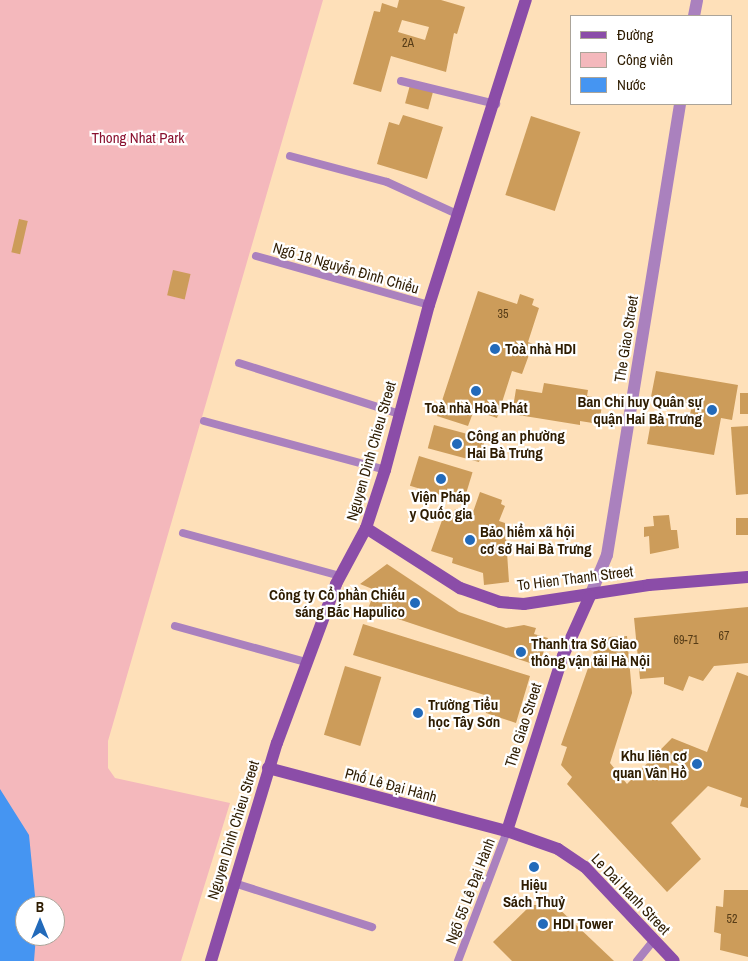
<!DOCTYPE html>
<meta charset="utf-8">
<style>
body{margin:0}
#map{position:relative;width:748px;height:961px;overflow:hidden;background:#fee0b9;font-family:"Archivo Narrow",sans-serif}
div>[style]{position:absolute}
.green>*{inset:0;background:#f4b8bc}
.water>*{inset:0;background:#4595f2}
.building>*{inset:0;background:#cc9c5a;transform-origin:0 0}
.lane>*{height:8px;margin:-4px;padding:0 4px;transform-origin:4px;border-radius:4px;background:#aa81be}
.street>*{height:12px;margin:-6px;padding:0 6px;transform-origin:6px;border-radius:6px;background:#aa81be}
.secondary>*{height:12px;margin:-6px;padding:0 6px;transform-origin:6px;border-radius:6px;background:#8b4da8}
.dots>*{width:14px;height:14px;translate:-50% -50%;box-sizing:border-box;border:2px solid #fff;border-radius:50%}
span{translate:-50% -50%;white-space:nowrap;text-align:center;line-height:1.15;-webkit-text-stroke:4.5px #fff;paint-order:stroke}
.number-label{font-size:12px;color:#563c17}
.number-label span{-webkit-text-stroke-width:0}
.park-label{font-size:15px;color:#8a1230}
.street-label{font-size:15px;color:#2e1c01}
.poi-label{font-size:15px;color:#2e1c01;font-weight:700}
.left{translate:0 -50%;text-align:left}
.right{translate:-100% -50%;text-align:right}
.legend{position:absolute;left:570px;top:15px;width:162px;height:90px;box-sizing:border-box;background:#fff;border:1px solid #aba499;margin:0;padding:6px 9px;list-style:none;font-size:15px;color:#2e1c01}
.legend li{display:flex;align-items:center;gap:10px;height:25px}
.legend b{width:25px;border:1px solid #aba499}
.north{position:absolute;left:15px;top:896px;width:50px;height:50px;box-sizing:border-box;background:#fff;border:1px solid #aba499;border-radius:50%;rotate:0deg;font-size:14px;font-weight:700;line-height:20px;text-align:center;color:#2e1c01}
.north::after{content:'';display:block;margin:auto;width:18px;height:22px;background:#226aba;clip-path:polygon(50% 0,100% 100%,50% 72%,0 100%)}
</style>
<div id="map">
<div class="green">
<i style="clip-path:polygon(evenodd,0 0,323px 0,108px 741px,108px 768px,115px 778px,230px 803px,181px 961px,0 961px,0 0,25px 906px,55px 906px,55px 936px,25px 936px,25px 906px)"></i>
</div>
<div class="water">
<i style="clip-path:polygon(0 789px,29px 835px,36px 906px,25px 906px,25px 936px,36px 936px,34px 961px,0 961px)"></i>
</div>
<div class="building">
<i style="clip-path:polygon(evenodd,399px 0,441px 0,465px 7px,457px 34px,454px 33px,446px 72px,391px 56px,381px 92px,353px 84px,374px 11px,380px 12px,382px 3px,397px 8px,399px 0,402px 20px,429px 27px,425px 40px,398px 32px,402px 20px)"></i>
<i style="left:410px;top:85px;width:24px;height:19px;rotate:15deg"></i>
<i style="clip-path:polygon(403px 115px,443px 127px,427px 179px,377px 164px,389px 122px,399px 125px)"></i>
<i style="left:531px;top:116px;width:52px;height:83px;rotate:18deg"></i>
<i style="left:19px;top:219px;width:9px;height:34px;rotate:13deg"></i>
<i style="left:173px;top:270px;width:18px;height:26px;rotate:13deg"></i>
<i style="clip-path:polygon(478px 291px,517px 304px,520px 294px,534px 299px,532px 305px,539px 308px,528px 342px,533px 344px,522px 374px,512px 371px,497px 418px,474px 410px,468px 426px,437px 416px)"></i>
<i style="clip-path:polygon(656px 371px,738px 385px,732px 420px,721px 418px,714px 455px,647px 444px,652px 416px,693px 423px,694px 415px,690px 415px,692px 404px,668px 400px,667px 405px,650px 402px)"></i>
<i style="clip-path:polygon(544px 383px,588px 390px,587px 396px,603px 399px,599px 424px,580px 421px,580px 425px,512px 414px,516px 389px,542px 393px)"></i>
<i style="left:740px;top:393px;width:8px;height:21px"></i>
<i style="left:434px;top:425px;width:53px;height:24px;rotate:15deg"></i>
<i style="clip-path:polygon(748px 426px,748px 494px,736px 495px,731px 427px)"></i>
<i style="left:419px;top:456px;width:56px;height:31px;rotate:17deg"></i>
<i style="clip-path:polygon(480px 492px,502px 500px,501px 504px,505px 506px,499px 521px,505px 523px,509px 582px,484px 585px,483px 573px,452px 563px,453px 558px,431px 551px,445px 512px,453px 515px,455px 509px,472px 515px)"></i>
<i style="clip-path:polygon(669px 515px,671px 530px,677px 530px,679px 548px,650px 554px,649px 536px,644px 537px,644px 527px,654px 526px,653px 516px)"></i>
<i style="left:748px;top:518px;width:17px;height:12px;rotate:90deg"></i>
<i style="clip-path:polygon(387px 564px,459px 612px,506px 628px,524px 625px,536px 628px,534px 634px,548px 638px,539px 666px,368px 609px,375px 590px,360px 584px)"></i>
<i style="clip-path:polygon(748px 607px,748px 663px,714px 666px,703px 681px,689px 676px,683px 691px,664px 684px,664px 677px,640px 679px,634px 618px)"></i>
<i style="clip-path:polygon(363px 624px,530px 676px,516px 723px,486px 713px,491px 697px,353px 655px)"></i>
<i style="clip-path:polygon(627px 636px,632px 693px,610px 763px,627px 784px,672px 738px,707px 752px,737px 672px,748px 676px,748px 808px,740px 806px,742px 798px,708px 786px,671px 823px,701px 859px,667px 892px,567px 784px,572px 777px,561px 765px,567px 747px,561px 745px,594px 651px,609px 637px)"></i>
<i style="left:345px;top:666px;width:38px;height:72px;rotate:17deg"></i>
<i style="clip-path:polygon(724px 890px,748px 890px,748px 957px,720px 950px,721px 934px,714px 932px,716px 906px,723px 907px)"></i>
<i style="clip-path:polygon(531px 905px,555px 905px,614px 961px,512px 961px,493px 942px)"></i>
</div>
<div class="lane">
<i style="left:401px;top:81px;width:98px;rotate:13.6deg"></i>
<i style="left:290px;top:156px;width:100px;rotate:15deg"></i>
<i style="left:387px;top:182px;width:79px;rotate:24.6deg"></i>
<i style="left:256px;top:256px;width:180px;rotate:15.8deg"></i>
<i style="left:239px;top:363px;width:169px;rotate:17.6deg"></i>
<i style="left:204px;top:421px;width:188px;rotate:15.1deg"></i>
<i style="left:183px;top:533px;width:163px;rotate:15.3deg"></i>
<i style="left:175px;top:626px;width:136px;rotate:15.4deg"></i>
<i style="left:234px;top:883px;width:145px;rotate:17.7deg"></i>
<i style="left:458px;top:961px;width:139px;rotate:-69.3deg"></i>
<i style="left:637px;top:961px;width:27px;rotate:-51deg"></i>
</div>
<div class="street">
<i style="left:694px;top:16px;width:16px;rotate:-79deg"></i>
<i style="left:590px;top:596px;width:44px;rotate:-67.5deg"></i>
<i style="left:607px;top:555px;width:457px;rotate:-80.8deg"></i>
</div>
<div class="secondary">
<i style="left:366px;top:528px;width:112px;rotate:32.6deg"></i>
<i style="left:460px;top:588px;width:42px;rotate:19.3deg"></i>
<i style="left:500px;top:602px;width:24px;rotate:5deg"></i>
<i style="left:524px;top:604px;width:126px;rotate:-8.6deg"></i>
<i style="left:649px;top:585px;width:99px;rotate:-4.6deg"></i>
<i style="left:268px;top:768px;width:247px;rotate:14.8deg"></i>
<i style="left:507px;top:831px;width:54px;rotate:19.4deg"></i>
<i style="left:558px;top:849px;width:32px;rotate:34deg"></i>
<i style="left:585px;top:867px;width:129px;rotate:46.6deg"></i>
<i style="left:507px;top:831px;width:184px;rotate:-72.3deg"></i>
<i style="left:563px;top:656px;width:66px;rotate:-65.8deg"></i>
<i style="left:211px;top:961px;width:228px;rotate:-73.2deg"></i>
<i style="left:277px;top:743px;width:170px;rotate:-69.6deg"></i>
<i style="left:336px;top:584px;width:64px;rotate:-61.8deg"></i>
<i style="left:366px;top:528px;width:61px;rotate:-71.9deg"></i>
<i style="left:385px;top:470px;width:171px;rotate:-75.1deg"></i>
<i style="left:429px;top:305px;width:320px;rotate:-72.4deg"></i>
</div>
<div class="dots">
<i style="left:495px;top:349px;background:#226aba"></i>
<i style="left:476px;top:391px;background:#226aba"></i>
<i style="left:712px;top:410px;background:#226aba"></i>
<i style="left:457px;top:444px;background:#226aba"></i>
<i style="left:441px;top:479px;background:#226aba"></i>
<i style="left:470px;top:540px;background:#226aba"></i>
<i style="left:415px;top:603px;background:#226aba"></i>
<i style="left:521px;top:652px;background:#226aba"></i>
<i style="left:418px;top:713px;background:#226aba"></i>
<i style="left:697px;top:764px;background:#226aba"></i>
<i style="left:534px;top:867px;background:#226aba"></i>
<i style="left:543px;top:924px;background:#226aba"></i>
</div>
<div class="number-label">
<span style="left:408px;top:44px">2A</span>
<span style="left:503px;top:315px">35</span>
<span style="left:724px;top:637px">67</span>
<span style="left:686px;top:641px">69-71</span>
<span style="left:732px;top:920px">52</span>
</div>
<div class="park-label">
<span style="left:138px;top:138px">Thong Nhat Park</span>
</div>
<div class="street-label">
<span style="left:346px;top:268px;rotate:16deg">Ngõ 18 Nguyễn Đình Chiểu</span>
<span style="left:626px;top:339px;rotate:-81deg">The Giao Street</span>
<span style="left:371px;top:451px;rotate:-74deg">Nguyen Dinh Chieu Street</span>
<span style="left:575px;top:578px;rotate:-7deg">To Hien Thanh Street</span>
<span style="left:523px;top:725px;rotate:-72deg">The Giao Street</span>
<span style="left:391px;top:785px;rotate:15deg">Phố Lê Đại Hành</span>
<span style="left:233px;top:830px;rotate:-73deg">Nguyen Dinh Chieu Street</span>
<span style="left:470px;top:891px;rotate:-69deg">Ngõ 55 Lê Đại Hành</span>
<span style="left:631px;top:894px;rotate:46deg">Le Dai Hanh Street</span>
</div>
<div class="poi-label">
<span class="left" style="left:505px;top:349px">Toà nhà HDI</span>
<span class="right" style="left:702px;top:410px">Ban Chỉ huy Quân sự<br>quận Hai Bà Trưng</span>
<span style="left:476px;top:408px">Toà nhà Hoà Phát</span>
<span class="left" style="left:467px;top:444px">Công an phường<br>Hai Bà Trưng</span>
<span style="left:441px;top:505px">Viện Pháp<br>y Quốc gia</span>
<span class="left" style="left:480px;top:540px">Bảo hiểm xã hội<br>cơ sở Hai Bà Trưng</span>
<span class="right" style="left:405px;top:603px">Công ty Cổ phần Chiếu<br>sáng Bắc Hapulico</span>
<span class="left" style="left:531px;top:652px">Thanh tra Sở Giao<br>thông vận tải Hà Nội</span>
<span class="left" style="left:428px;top:713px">Trường Tiểu<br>học Tây Sơn</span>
<span class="right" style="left:687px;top:764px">Khu liên cơ<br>quan Vân Hồ</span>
<span style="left:534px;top:893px">Hiệu<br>Sách Thuỷ</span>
<span class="left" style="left:553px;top:924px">HDI Tower</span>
</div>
<ul class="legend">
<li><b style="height:6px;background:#8b4da8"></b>Đường</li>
<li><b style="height:14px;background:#f4b8bc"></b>Công viên</li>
<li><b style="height:14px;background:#4595f2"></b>Nước</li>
</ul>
<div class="north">B</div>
</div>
